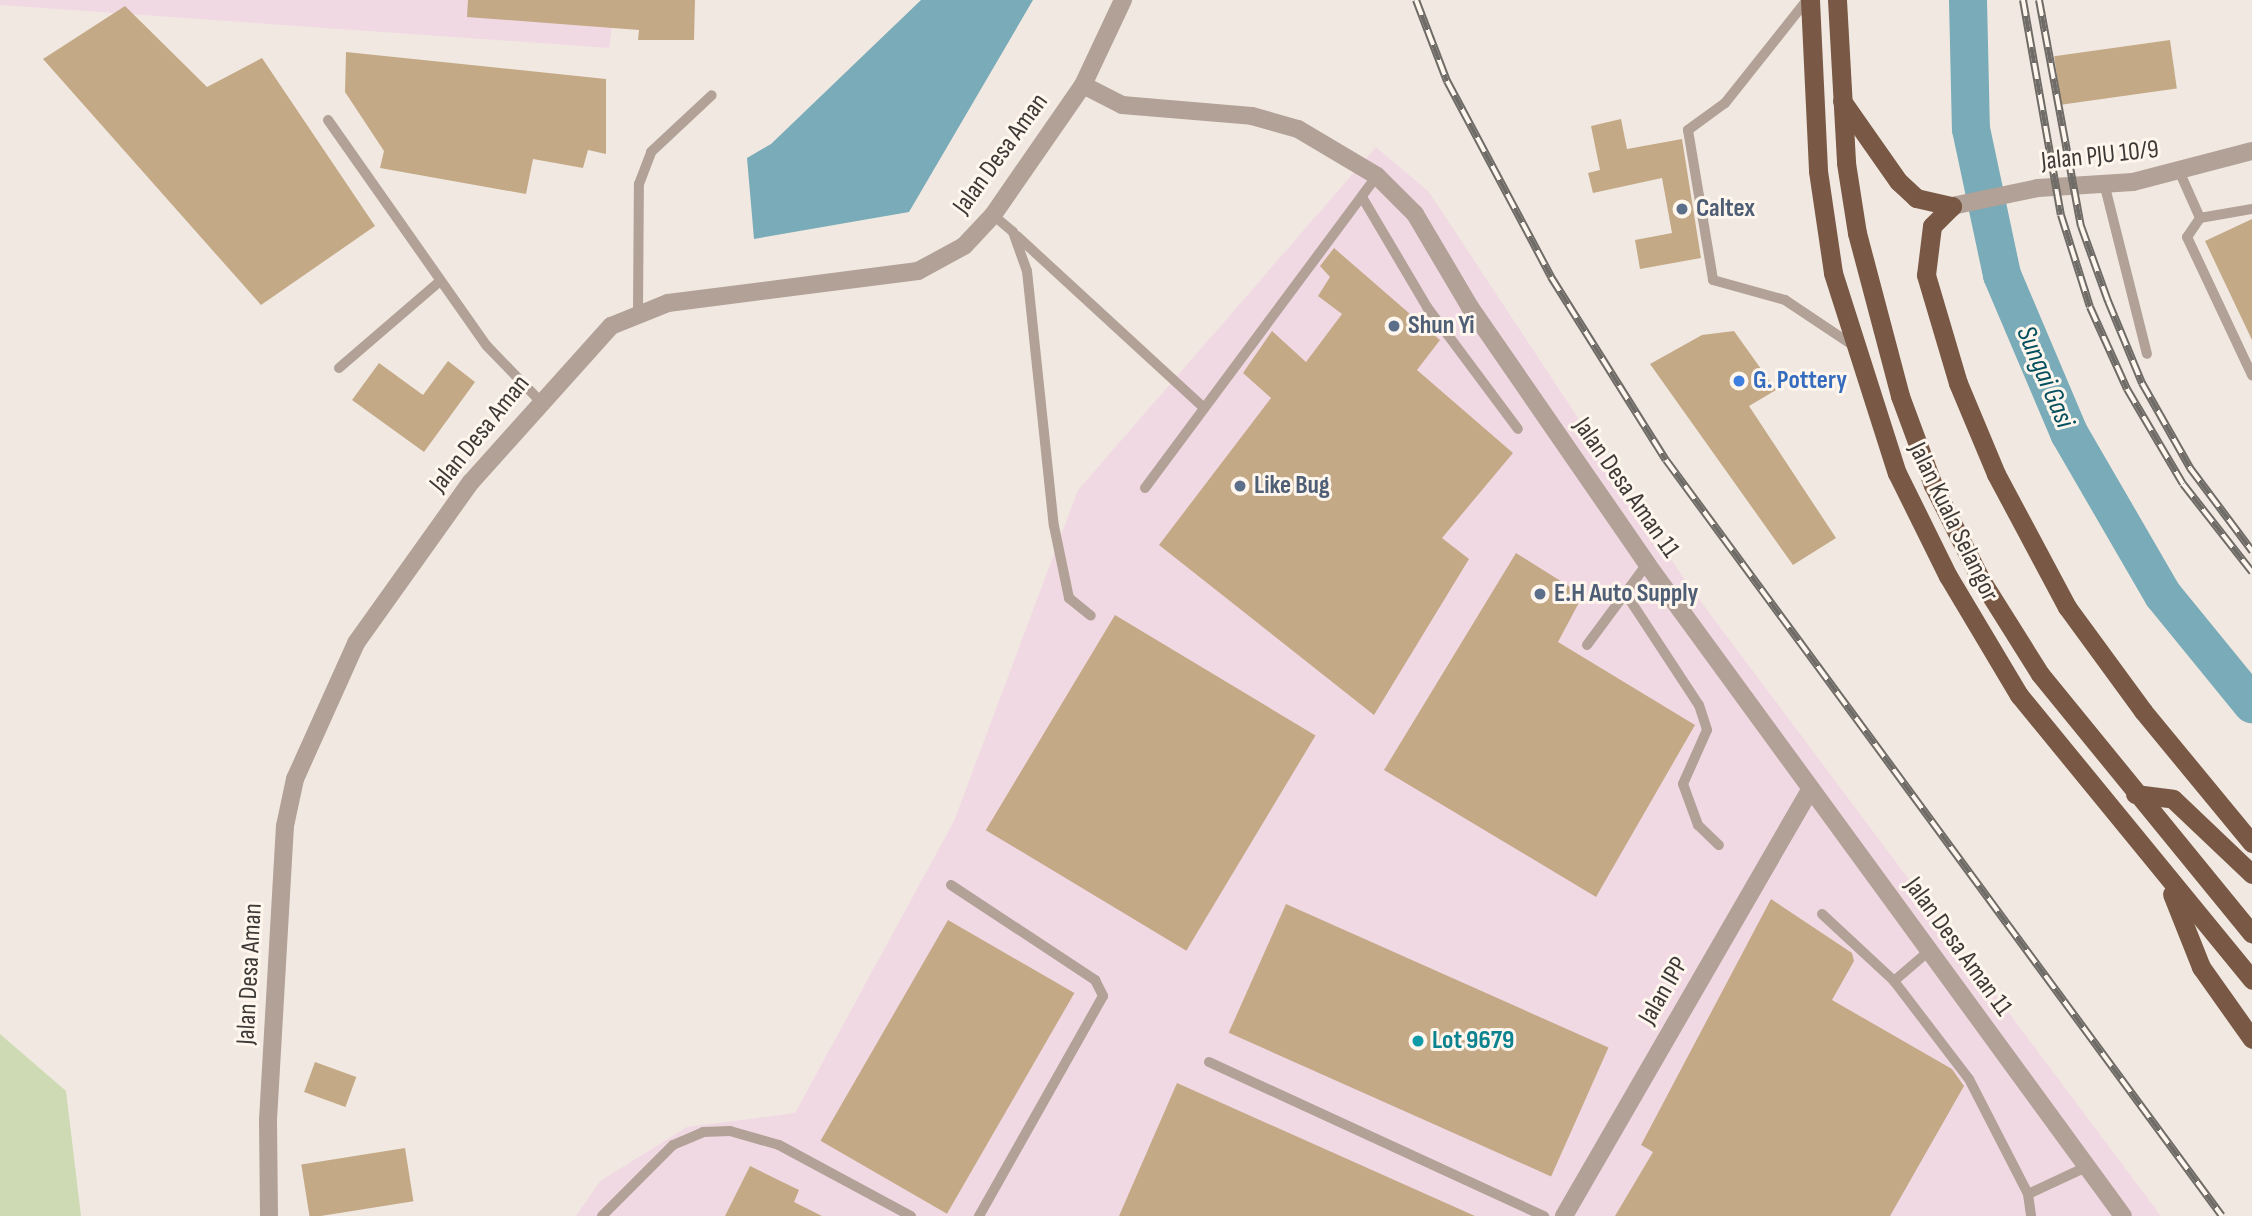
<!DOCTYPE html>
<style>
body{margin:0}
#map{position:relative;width:2252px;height:1216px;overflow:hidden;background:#f1e9e1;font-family:"Sofia Sans Condensed",sans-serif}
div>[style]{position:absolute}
.industrial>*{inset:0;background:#f1d9e4}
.green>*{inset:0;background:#cddab3}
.water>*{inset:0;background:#79abb8}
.river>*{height:38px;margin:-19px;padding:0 19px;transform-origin:19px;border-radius:19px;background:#79abb8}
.building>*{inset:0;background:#c4a987;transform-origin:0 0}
.service>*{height:10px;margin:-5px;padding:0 5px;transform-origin:5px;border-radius:5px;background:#b2a197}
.minor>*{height:18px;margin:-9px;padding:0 9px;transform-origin:9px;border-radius:9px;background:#b2a197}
.tertiary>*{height:18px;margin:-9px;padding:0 9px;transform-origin:9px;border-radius:9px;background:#b2a197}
.trunk>*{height:19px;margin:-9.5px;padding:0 9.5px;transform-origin:9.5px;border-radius:9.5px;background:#795945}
.rail>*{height:8px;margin-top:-4px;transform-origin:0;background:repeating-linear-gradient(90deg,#fff6ee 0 16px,#6f6b66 0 32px);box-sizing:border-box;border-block:2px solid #6f6b66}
.dots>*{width:19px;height:19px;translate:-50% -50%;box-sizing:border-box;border:4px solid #fff6ee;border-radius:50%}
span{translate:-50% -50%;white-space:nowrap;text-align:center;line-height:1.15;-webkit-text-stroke:6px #fff6ee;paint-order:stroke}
.street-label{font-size:26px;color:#3c3936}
.service-label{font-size:26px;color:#4e5e75;font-weight:700}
.left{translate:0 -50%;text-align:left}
.shop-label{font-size:26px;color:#366cbe;font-weight:700}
.culture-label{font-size:26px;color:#0d838f;font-weight:700}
.water-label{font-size:28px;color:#044f5e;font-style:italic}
</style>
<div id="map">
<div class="industrial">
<i style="clip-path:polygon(0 0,616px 0,609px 48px,0 5px)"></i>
<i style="clip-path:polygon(1376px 147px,1429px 192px,1687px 583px,2161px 1216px,576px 1216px,600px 1181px,687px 1127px,795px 1113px,954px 821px,1078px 490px)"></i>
</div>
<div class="green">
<i style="clip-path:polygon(0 1034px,66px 1091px,81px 1216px,0 1216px)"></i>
</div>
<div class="water">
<i style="clip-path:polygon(921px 0,1033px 0,909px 212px,754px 239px,747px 158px,771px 144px)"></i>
</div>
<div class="river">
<i style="left:1968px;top:0;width:129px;rotate:88.7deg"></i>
<i style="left:1971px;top:129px;width:149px;rotate:78deg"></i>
<i style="left:2002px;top:275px;width:172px;rotate:67deg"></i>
<i style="left:2069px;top:433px;width:187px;rotate:59.9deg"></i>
<i style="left:2163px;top:595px;width:141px;rotate:50.8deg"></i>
</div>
<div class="building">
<i style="clip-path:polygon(468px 0,695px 0,694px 40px,638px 40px,639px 30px,467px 17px)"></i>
<i style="clip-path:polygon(125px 6px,207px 87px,262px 58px,375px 226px,261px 305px,43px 59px)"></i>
<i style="left:2170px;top:40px;width:49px;height:117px;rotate:82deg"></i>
<i style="clip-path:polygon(346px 52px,606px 79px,606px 154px,588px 150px,583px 168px,533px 159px,526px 194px,380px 168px,384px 151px,345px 92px)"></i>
<i style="clip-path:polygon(1621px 119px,1627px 149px,1682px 139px,1701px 258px,1640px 269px,1635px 240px,1672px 233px,1662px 178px,1593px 193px,1588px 173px,1600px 170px,1591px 126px)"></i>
<i style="clip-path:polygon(2252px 219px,2252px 340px,2205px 241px)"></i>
<i style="clip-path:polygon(1334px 248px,1440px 340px,1417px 370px,1513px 453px,1442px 538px,1469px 559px,1374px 715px,1159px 545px,1271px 398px,1243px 373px,1272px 331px,1306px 362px,1342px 314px,1318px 296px,1330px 277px,1320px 266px)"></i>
<i style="clip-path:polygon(1734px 331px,1776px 390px,1749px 406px,1836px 538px,1793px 565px,1650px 364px,1702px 335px)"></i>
<i style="clip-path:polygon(448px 361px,475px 382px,424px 452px,352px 400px,379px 363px,423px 395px)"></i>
<i style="clip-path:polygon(1516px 553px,1583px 595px,1558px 642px,1695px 725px,1596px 897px,1384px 770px)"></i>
<i style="left:1115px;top:615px;width:234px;height:251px;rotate:31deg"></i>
<i style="clip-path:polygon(1771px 899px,1852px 953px,1854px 961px,1832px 1000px,1952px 1069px,1964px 1086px,1890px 1216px,1615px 1216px,1653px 1152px,1641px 1145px)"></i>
<i style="left:1286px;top:904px;width:353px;height:141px;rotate:24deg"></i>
<i style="left:948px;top:920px;width:146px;height:255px;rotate:30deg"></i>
<i style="left:315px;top:1062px;width:44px;height:32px;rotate:20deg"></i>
<i style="clip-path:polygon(1177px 1083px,1475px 1216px,1119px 1216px)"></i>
<i style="left:405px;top:1148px;width:54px;height:105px;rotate:81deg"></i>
<i style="clip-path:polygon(750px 1166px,799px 1190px,794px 1202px,822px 1216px,725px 1216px)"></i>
</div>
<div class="service">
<i style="left:1807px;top:0;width:132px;rotate:128.5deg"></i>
<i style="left:1725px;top:103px;width:46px;rotate:143.9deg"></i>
<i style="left:1688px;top:130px;width:152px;rotate:80.5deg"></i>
<i style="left:1713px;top:280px;width:75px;rotate:15.5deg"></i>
<i style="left:1785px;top:300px;width:79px;rotate:33.7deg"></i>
<i style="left:328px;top:120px;width:276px;rotate:54.9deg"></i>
<i style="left:487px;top:346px;width:75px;rotate:46.1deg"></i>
<i style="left:2180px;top:173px;width:49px;rotate:66deg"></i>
<i style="left:2105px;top:187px;width:172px;rotate:75.9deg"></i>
<i style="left:1362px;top:197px;width:128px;rotate:59.4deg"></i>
<i style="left:1427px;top:307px;width:152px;rotate:53.3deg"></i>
<i style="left:2252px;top:209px;width:53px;rotate:170.2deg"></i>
<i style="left:2200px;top:218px;width:23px;rotate:124deg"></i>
<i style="left:2187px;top:237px;width:153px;rotate:64.8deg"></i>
<i style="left:993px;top:215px;width:26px;rotate:40deg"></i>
<i style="left:1013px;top:232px;width:41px;rotate:70.3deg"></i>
<i style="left:1027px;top:271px;width:256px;rotate:84deg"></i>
<i style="left:1054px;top:526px;width:74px;rotate:78.2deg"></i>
<i style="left:1069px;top:598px;width:28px;rotate:39deg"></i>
<i style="left:1017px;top:236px;width:254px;rotate:42.6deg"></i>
<i style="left:638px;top:312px;width:128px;rotate:-89.6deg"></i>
<i style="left:639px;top:184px;width:34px;rotate:-69deg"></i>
<i style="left:651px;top:152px;width:83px;rotate:-43.1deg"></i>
<i style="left:339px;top:368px;width:133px;rotate:-40.7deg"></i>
<i style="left:1145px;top:488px;width:389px;rotate:-53.4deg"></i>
<i style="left:1624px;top:591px;width:136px;rotate:56.7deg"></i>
<i style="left:1699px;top:705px;width:26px;rotate:72deg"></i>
<i style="left:1707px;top:730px;width:59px;rotate:114deg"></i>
<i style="left:1683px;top:784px;width:44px;rotate:69.9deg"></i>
<i style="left:1698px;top:825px;width:29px;rotate:44deg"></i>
<i style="left:1587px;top:645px;width:101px;rotate:-53.5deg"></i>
<i style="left:951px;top:885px;width:173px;rotate:33.4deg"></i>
<i style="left:1095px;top:980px;width:18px;rotate:63deg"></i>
<i style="left:1103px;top:996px;width:253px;rotate:119.4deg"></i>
<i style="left:1822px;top:914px;width:98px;rotate:42.9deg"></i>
<i style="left:1894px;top:981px;width:123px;rotate:52.6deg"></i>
<i style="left:1969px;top:1079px;width:129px;rotate:62.8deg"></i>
<i style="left:2028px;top:1194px;width:62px;rotate:-24.9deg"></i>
<i style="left:1894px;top:981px;width:48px;rotate:-40.7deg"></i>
<i style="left:1209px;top:1062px;width:369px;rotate:24.7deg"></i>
<i style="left:2028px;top:1194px;width:22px;rotate:82deg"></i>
<i style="left:602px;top:1216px;width:100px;rotate:-45deg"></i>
<i style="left:673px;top:1145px;width:33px;rotate:-23deg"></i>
<i style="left:703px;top:1132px;width:27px;rotate:-2deg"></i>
<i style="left:730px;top:1131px;width:51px;rotate:15.9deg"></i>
<i style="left:779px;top:1145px;width:150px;rotate:28.3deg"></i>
</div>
<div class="minor">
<i style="left:1083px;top:85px;width:44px;rotate:27.1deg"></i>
<i style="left:1122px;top:105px;width:130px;rotate:4.8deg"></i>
<i style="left:1252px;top:116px;width:48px;rotate:15.8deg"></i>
<i style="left:1298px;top:129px;width:92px;rotate:30.7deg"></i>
<i style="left:1377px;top:176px;width:54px;rotate:45deg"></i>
<i style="left:1415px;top:214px;width:108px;rotate:59.4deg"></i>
<i style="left:1470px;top:307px;width:312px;rotate:55.4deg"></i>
<i style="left:1647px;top:564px;width:807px;rotate:53.87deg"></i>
<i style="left:1952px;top:206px;width:88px;rotate:-11.8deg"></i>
<i style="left:2038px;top:188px;width:95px;rotate:-3.6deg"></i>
<i style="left:2133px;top:182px;width:123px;rotate:-14.6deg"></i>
<i style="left:1564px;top:1216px;width:490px;rotate:-60deg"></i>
</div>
<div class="tertiary">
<i style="left:269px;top:1216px;width:96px;rotate:-90.6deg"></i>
<i style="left:268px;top:1120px;width:294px;rotate:-86.7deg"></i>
<i style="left:285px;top:826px;width:48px;rotate:-78deg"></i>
<i style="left:295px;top:779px;width:149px;rotate:-65.8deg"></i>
<i style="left:356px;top:643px;width:198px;rotate:-54.5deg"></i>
<i style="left:471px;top:482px;width:210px;rotate:-48.1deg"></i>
<i style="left:611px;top:326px;width:61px;rotate:-22deg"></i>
<i style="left:668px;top:303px;width:252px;rotate:-7.3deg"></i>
<i style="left:918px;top:271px;width:52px;rotate:-28.5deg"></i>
<i style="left:964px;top:246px;width:42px;rotate:-46.9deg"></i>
<i style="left:993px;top:215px;width:158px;rotate:-55.3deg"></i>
<i style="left:1083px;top:85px;width:94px;rotate:-64.8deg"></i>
</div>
<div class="trunk">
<i style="left:1810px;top:0;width:171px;rotate:87.3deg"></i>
<i style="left:1818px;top:171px;width:103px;rotate:81.6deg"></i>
<i style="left:1833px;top:273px;width:210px;rotate:72.3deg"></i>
<i style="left:1897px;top:473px;width:115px;rotate:63.7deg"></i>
<i style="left:1948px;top:576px;width:139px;rotate:59.2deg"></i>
<i style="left:2019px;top:695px;width:368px;rotate:50.7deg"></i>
<i style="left:1837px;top:0;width:163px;rotate:86.8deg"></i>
<i style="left:1846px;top:163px;width:71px;rotate:81.1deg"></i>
<i style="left:1857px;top:233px;width:169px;rotate:75.2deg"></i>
<i style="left:1900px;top:396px;width:95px;rotate:69.7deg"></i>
<i style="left:1933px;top:485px;width:106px;rotate:63.2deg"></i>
<i style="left:1981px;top:580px;width:111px;rotate:57.9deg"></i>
<i style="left:2040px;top:674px;width:335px;rotate:50.8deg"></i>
<i style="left:1842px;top:101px;width:98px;rotate:55deg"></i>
<i style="left:1898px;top:181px;width:25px;rotate:43deg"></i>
<i style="left:1916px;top:198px;width:37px;rotate:13deg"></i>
<i style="left:1952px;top:206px;width:28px;rotate:135deg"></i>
<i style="left:1932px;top:226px;width:49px;rotate:97deg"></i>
<i style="left:1926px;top:275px;width:113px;rotate:73.5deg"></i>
<i style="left:1958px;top:383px;width:99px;rotate:67.3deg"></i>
<i style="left:1996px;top:474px;width:151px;rotate:61.9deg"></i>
<i style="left:2067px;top:607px;width:129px;rotate:53.8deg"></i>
<i style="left:2143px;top:711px;width:171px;rotate:50.5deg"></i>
<i style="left:2135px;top:794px;width:38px;rotate:7deg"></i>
<i style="left:2173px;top:799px;width:109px;rotate:43.5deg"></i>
<i style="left:2172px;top:894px;width:79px;rotate:68.3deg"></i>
<i style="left:2201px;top:967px;width:88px;rotate:54.7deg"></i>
</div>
<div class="rail">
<i style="left:1416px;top:0;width:87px;rotate:69.1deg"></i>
<i style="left:1447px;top:81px;width:222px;rotate:62deg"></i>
<i style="left:1551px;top:277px;width:216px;rotate:57.9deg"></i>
<i style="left:1666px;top:460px;width:938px;rotate:53.67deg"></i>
<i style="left:2023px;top:0;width:218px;rotate:80deg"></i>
<i style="left:2061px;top:215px;width:96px;rotate:72.5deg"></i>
<i style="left:2090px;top:307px;width:90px;rotate:65.7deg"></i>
<i style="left:2127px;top:389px;width:110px;rotate:59.5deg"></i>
<i style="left:2183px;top:484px;width:112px;rotate:51.9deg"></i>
<i style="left:2039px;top:0;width:230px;rotate:79.5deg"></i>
<i style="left:2081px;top:226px;width:80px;rotate:70.2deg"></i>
<i style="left:2108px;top:301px;width:89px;rotate:67.5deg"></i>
<i style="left:2142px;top:383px;width:98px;rotate:60.5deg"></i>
<i style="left:2190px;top:468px;width:104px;rotate:53.2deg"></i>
</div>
<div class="dots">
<i style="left:1682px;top:209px;background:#5c6f8a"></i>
<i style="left:1394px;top:326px;background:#5c6f8a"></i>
<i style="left:1739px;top:381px;background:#3f7fe0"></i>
<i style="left:1240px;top:486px;background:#5c6f8a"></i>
<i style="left:1540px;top:594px;background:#5c6f8a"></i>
<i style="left:1418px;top:1041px;background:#0f9aa8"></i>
</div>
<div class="street-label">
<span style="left:1001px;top:154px;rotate:-54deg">Jalan Desa Aman</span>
<span style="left:2100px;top:156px;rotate:-6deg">Jalan PJU 10/9</span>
<span style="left:480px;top:434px;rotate:-51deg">Jalan Desa Aman</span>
<span style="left:1626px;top:488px;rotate:55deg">Jalan Desa Aman 11</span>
<span style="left:1953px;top:522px;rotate:64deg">Jalan Kuala Selangor</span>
<span style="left:1958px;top:947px;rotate:54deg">Jalan Desa Aman 11</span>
<span style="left:250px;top:974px;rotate:-87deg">Jalan Desa Aman</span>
<span style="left:1664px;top:991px;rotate:-60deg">Jalan IPP</span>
</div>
<div class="service-label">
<span class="left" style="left:1696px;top:209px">Caltex</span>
<span class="left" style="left:1408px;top:326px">Shun Yi</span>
<span class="left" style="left:1254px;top:486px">Like Bug</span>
<span class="left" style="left:1554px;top:594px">E.H Auto Supply</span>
</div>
<div class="shop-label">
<span class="left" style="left:1753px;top:381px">G. Pottery</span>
</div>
<div class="culture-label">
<span class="left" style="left:1432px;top:1041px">Lot 9679</span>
</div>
<div class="water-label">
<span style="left:2045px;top:377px;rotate:67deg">Sungai Gasi</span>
</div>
</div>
